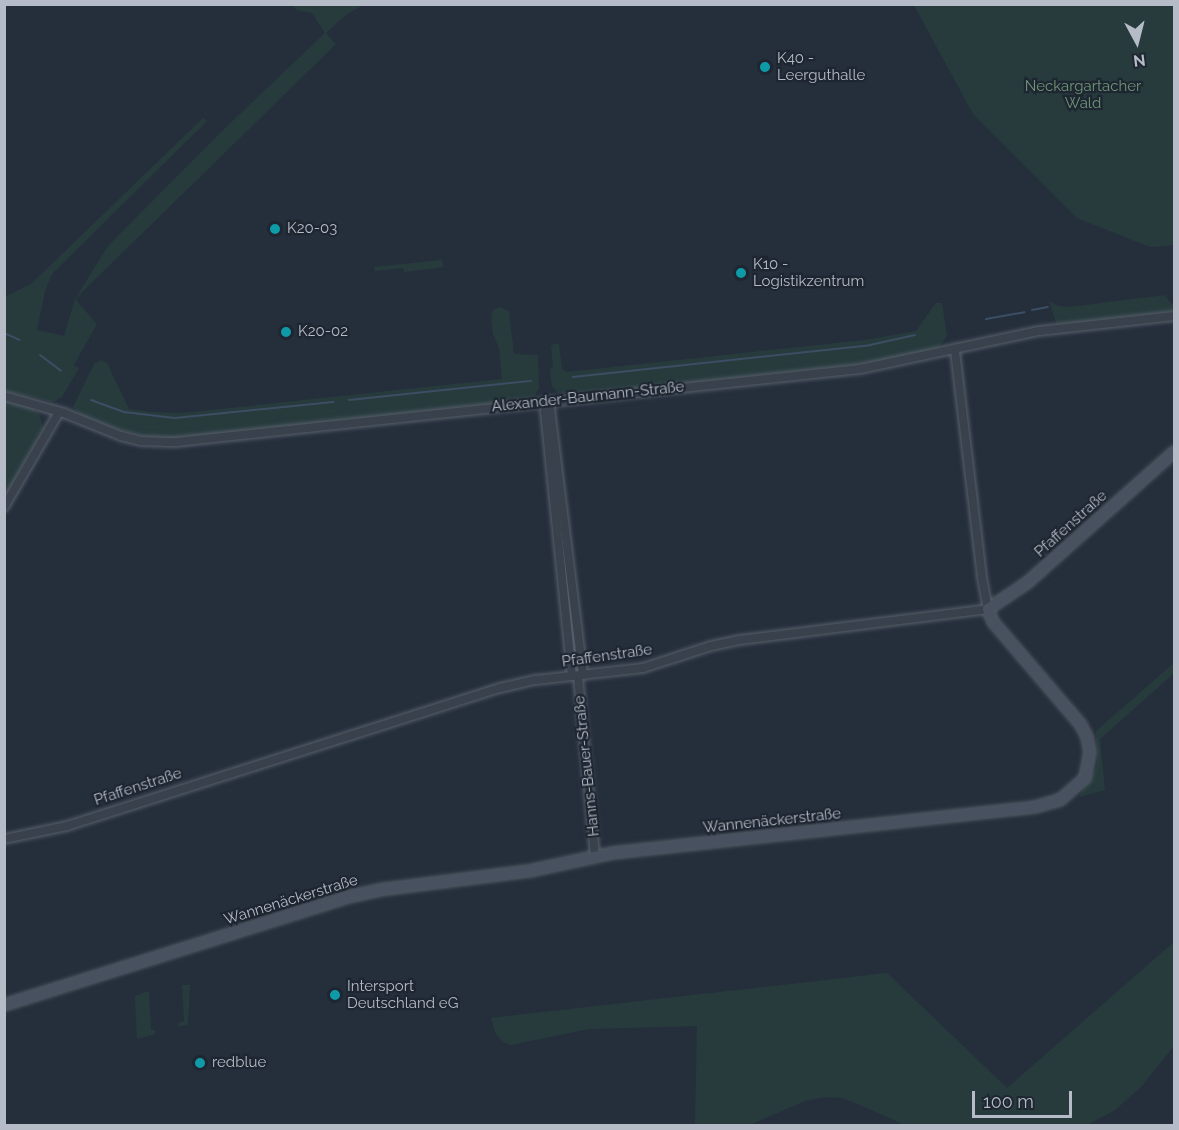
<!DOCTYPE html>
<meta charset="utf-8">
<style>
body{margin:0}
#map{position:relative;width:1179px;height:1130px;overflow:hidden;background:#252f3c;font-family:Raleway,sans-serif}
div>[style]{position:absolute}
.green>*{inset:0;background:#273b3d}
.stream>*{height:2px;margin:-1px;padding:0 1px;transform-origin:1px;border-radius:1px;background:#3c4e63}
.roads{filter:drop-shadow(0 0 2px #575f6a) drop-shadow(0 0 2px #575f6a)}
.street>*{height:8px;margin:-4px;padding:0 4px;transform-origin:4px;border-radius:4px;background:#39414c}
.secondary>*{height:10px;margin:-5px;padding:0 5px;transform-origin:5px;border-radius:5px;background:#47515f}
.dots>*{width:16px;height:16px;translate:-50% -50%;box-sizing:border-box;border:3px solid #1e2631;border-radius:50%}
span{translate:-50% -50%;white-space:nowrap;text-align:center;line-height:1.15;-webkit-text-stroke:4.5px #1e2631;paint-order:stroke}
.poi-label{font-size:15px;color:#b5bcc7}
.left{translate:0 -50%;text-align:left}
.park-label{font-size:15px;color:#6e9676}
.street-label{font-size:15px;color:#b5bcc7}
.frame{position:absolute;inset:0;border:6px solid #b5bcc7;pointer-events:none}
.north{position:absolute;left:1107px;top:12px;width:60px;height:60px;-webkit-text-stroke:4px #1e2631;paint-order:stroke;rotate:173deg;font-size:16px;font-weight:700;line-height:24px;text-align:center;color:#b5bcc7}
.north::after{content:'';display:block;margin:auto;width:21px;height:27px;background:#b5bcc7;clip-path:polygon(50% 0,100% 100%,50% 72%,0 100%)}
.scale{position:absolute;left:972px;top:1091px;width:100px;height:27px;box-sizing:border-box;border:3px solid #b5bcc7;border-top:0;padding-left:8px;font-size:18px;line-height:21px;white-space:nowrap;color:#b5bcc7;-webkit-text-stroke:4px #1e2631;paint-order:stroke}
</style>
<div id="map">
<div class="green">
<i style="clip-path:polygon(291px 5px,363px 5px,346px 15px,326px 33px,336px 44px,75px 299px,97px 324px,74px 365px,79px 368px,62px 397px,53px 402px,5px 391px,5px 297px,31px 284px,203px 118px,207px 121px,52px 274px,45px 291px,37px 330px,64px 336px,75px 299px,108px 246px,220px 133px,325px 33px,312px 13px,297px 10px)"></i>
<i style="clip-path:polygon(914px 5px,1174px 5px,1174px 245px,1150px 247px,1077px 218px,973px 114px)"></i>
<i style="clip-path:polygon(442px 260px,444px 267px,404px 272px,403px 268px,375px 271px,374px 267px)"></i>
<i style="clip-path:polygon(1165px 295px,1171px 304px,1174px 303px,1174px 311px,1057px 325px,1049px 301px,1059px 306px,1069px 307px)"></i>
<i style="clip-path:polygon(936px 303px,942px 303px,947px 336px,938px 348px,921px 354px,850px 365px,636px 389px,568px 393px,558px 393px,552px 386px,550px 368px,553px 368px,551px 347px,553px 344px,559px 344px,562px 369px,567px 372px,865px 340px,916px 331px)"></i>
<i style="clip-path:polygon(500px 307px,509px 311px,514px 354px,538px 355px,539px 388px,533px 399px,177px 439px,152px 438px,99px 424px,81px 415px,73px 407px,94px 364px,101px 360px,107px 363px,129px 409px,152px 412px,182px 413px,502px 379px,499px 348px,493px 334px,491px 315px,494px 309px)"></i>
<i style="clip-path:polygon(5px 400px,25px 405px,39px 413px,43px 427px,5px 498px)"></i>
<i style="clip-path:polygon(1174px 663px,1174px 673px,1100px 739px,1105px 790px,1079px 797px,1097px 766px,1096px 731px)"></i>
<i style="clip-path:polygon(1174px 942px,1174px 1046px,1141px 1087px,1115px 1110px,1087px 1125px,905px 1125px,858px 1104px,842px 1098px,824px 1097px,805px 1101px,749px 1125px,695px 1125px,697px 1026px,589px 1029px,511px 1045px,503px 1042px,496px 1034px,491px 1018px,887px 973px,1007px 1088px)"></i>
<i style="clip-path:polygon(182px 985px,190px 985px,188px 1024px,179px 1027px,178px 1023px,184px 1021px)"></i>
<i style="clip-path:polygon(149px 991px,151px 1030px,155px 1030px,155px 1034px,137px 1039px,135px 996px)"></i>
</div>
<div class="stream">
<i style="left:1032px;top:310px;width:16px;rotate:-11deg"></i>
<i style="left:986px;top:319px;width:39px;rotate:-10deg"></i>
<i style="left:4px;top:333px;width:17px;rotate:24deg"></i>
<i style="left:40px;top:355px;width:26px;rotate:37deg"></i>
<i style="left:573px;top:377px;width:299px;rotate:-6.1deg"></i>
<i style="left:870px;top:345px;width:46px;rotate:-12.5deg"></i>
<i style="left:91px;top:400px;width:35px;rotate:20deg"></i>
<i style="left:124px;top:412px;width:51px;rotate:6.7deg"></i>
<i style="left:175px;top:418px;width:159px;rotate:-5.8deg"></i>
<i style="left:349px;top:400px;width:183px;rotate:-6deg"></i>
</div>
<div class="roads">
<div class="street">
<i style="left:4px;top:396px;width:62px;rotate:15.8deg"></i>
<i style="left:64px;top:413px;width:61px;rotate:22deg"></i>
<i style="left:121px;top:436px;width:21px;rotate:14deg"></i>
<i style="left:141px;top:441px;width:35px;rotate:2deg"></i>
<i style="left:176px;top:442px;width:688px;rotate:-6.09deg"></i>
<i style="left:860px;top:369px;width:183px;rotate:-12deg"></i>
<i style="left:1039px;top:331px;width:136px;rotate:-6.3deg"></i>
<i style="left:549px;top:401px;width:11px;rotate:112deg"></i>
<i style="left:545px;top:411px;width:266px;rotate:84.2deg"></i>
<i style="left:549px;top:401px;width:276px;rotate:82.9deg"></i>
<i style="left:4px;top:507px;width:110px;rotate:-59.9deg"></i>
<i style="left:578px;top:676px;width:181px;rotate:84.6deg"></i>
<i style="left:4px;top:839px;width:64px;rotate:-11.7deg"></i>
<i style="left:67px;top:826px;width:454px;rotate:-17.7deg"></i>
<i style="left:500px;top:688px;width:37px;rotate:-13deg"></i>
<i style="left:536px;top:680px;width:108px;rotate:-6.4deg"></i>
<i style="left:643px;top:668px;width:71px;rotate:-17.9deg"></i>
<i style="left:711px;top:646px;width:30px;rotate:-12deg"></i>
<i style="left:740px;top:640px;width:250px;rotate:-7.1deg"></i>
<i style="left:988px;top:609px;width:33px;rotate:-101deg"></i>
<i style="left:982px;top:577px;width:230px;rotate:-96.8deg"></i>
</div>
<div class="secondary">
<i style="left:4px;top:1005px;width:365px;rotate:-17.4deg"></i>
<i style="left:352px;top:896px;width:35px;rotate:-12deg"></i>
<i style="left:386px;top:889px;width:144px;rotate:-7.2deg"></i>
<i style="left:529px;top:871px;width:85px;rotate:-12.2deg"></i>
<i style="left:612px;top:853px;width:425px;rotate:-6.2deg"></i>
<i style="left:1035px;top:807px;width:26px;rotate:-16deg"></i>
<i style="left:1060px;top:800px;width:33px;rotate:-41deg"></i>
<i style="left:1085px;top:778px;width:26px;rotate:-79deg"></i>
<i style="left:1090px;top:752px;width:15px;rotate:-101deg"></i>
<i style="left:1087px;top:737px;width:13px;rotate:-117deg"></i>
<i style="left:1081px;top:725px;width:135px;rotate:-130.5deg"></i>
<i style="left:993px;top:622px;width:14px;rotate:-111deg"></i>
<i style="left:988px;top:609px;width:47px;rotate:-33.7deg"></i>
<i style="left:1027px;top:583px;width:197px;rotate:-41.7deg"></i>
</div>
</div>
<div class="dots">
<i style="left:765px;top:67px;background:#0f9aa8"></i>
<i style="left:275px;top:229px;background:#0f9aa8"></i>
<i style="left:741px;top:273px;background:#0f9aa8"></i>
<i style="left:286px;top:332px;background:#0f9aa8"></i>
<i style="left:335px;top:995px;background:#0f9aa8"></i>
<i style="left:200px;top:1063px;background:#0f9aa8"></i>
</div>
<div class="poi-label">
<span class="left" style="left:777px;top:67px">K40 -<br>Leerguthalle</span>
<span class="left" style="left:287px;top:229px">K20-03</span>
<span class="left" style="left:753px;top:273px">K10 -<br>Logistikzentrum</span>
<span class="left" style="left:298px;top:332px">K20-02</span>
<span class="left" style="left:347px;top:995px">Intersport<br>Deutschland eG</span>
<span class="left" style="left:212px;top:1063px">redblue</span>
</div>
<div class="park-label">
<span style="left:1083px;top:95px">Neckargartacher<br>Wald</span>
</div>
<div class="street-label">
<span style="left:588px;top:397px;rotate:-6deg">Alexander-Baumann-Straße</span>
<span style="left:1071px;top:524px;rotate:-42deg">Pfaffenstraße</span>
<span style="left:607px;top:656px;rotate:-8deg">Pfaffenstraße</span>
<span style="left:587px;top:766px;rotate:-96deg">Hanns-Bauer-Straße</span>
<span style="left:138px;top:787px;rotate:-18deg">Pfaffenstraße</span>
<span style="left:772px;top:821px;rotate:-6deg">Wannenäckerstraße</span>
<span style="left:291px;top:900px;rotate:-17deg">Wannenäckerstraße</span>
</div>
<div class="frame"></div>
<div class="north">N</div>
<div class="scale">100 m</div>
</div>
